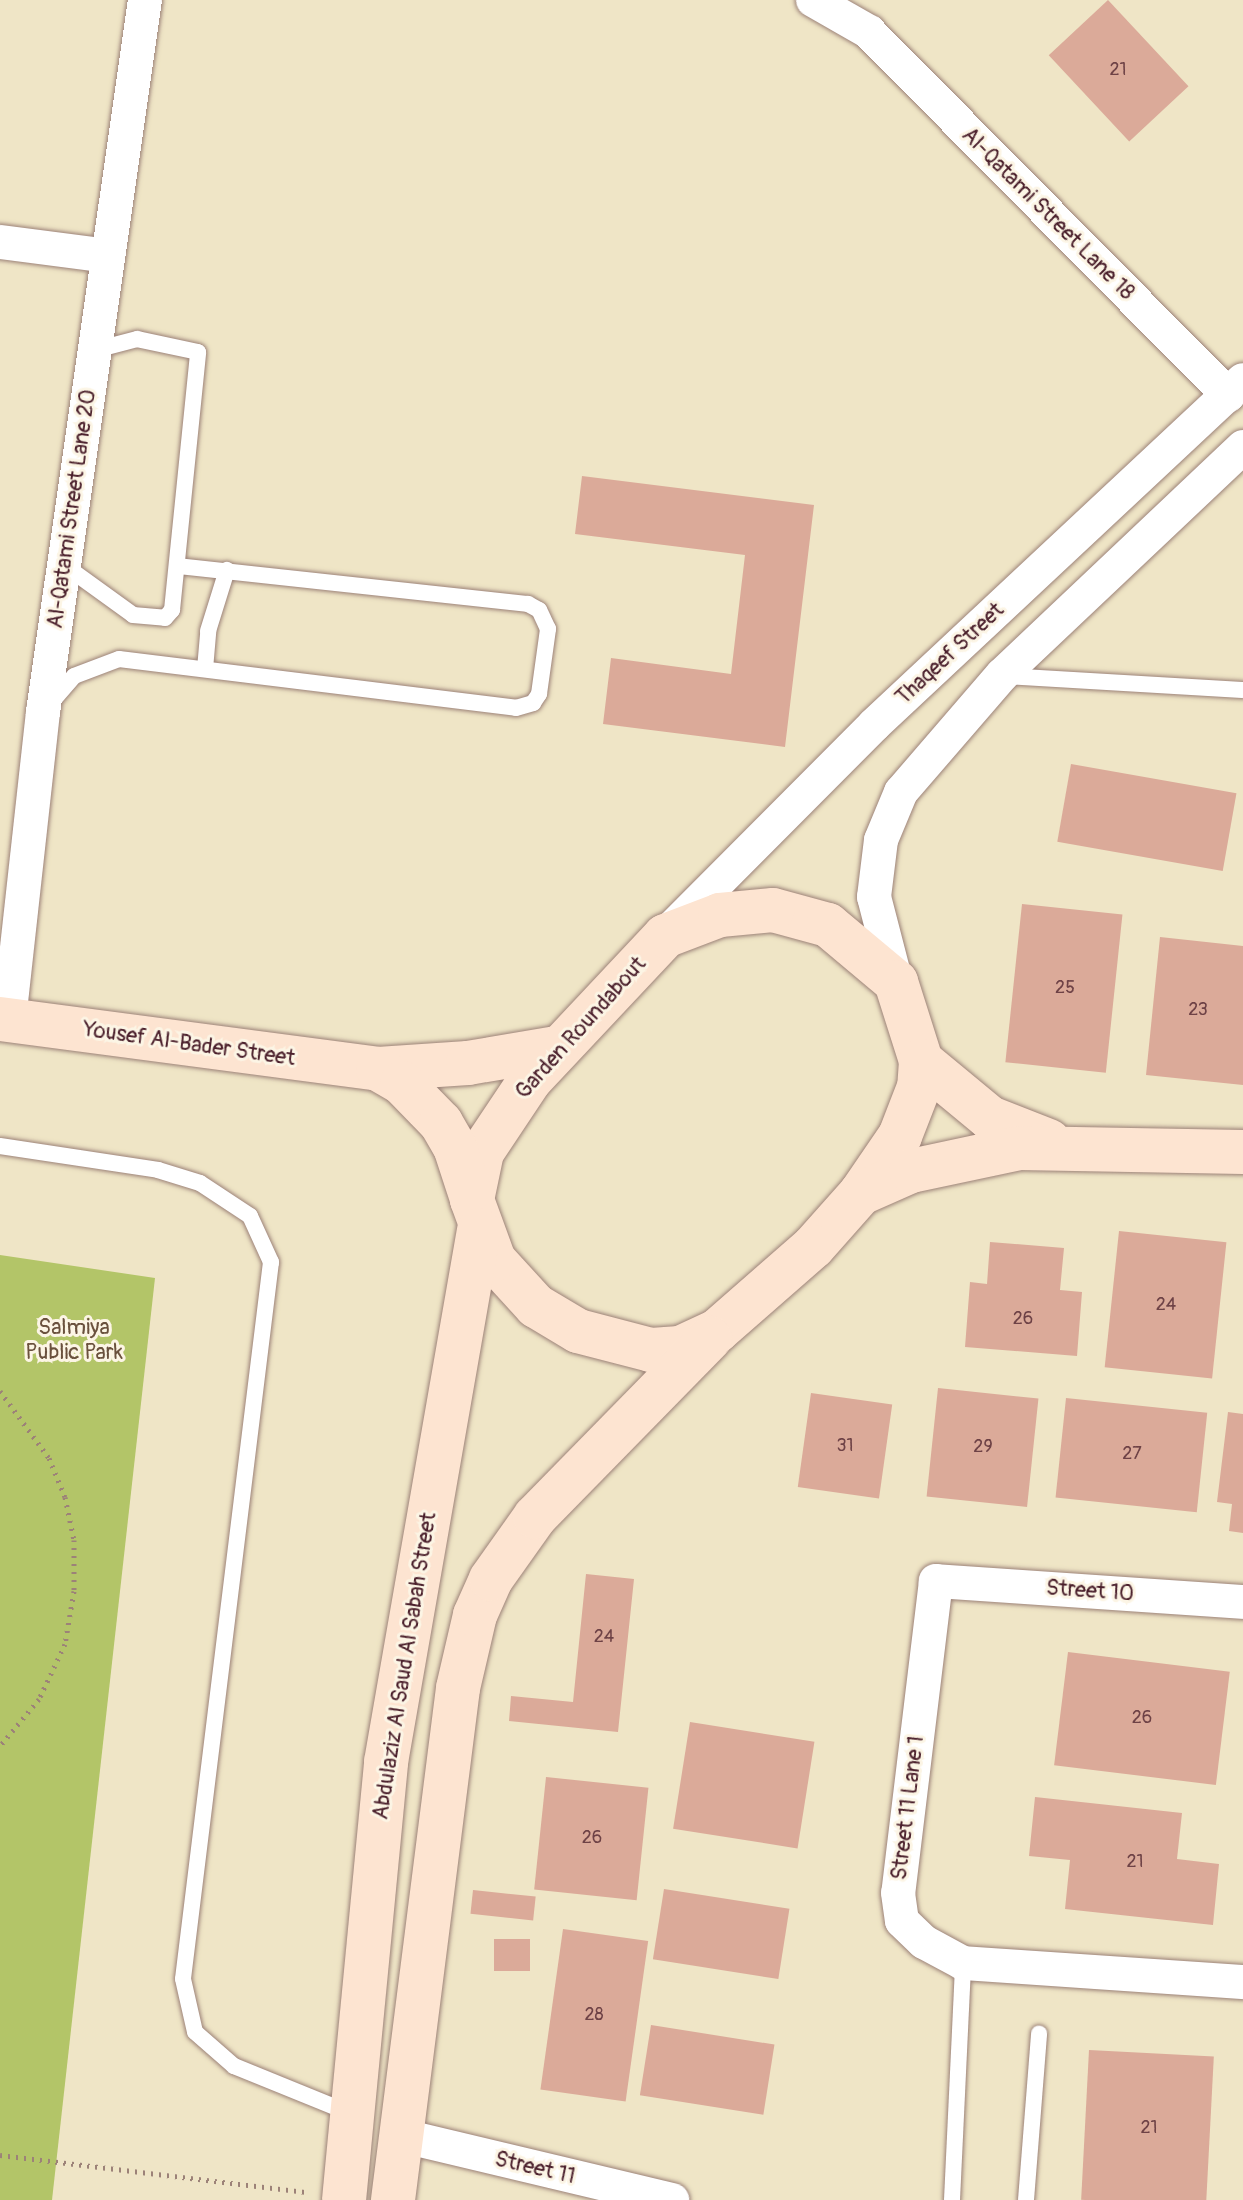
<!DOCTYPE html>
<style>
body{margin:0}
#map{position:relative;width:1243px;height:2200px;overflow:hidden;background:#efe5c6;font-family:Pangolin,sans-serif}
div>[style]{position:absolute}
.green>*{inset:0;background:#b3c568}
.building>*{inset:0;background:#dbaa99;transform-origin:0 0}
.path>*{height:5px;margin-top:-2.5px;transform-origin:0;background:repeating-linear-gradient(90deg,#9c8278 0 2px,transparent 0 8px)}
.roads{filter:drop-shadow(0 0 2px #9c8278) drop-shadow(0 0 2px #9c8278)}
.lane>*{height:16px;margin:-8px;padding:0 8px;transform-origin:8px;border-radius:8px;background:#fff}
.street>*{height:34px;margin:-17px;padding:0 17px;transform-origin:17px;border-radius:17px;background:#fff}
.secondary>*{height:44px;margin:-22px;padding:0 22px;transform-origin:22px;border-radius:22px;background:#fde4d1}
span{translate:-50% -50%;white-space:nowrap;text-align:center;line-height:1.15;-webkit-text-stroke:6px #fcf5e5;paint-order:stroke}
.number-label{font-size:18px;color:#6e4246}
.number-label span{-webkit-text-stroke-width:0}
.street-label{font-size:22px;color:#4a1f2b}
.park-label{font-size:22px;color:#6a513d}
</style>
<div id="map">
<div class="green">
<i style="clip-path:polygon(0 1255px,155px 1278px,52px 2200px,0 2200px)"></i>
</div>
<div class="building">
<i style="left:1108px;top:0;width:118px;height:81px;rotate:47deg"></i>
<i style="clip-path:polygon(582px 476px,814px 505px,785px 747px,603px 724px,611px 658px,731px 674px,745px 555px,575px 534px)"></i>
<i style="left:1071px;top:764px;width:168px;height:79px;rotate:10deg"></i>
<i style="left:1022px;top:904px;width:101px;height:159px;rotate:6deg"></i>
<i style="clip-path:polygon(1160px 937px,1243px 946px,1243px 1085px,1146px 1075px)"></i>
<i style="left:1119px;top:1231px;width:108px;height:137px;rotate:6deg"></i>
<i style="clip-path:polygon(990px 1242px,1064px 1248px,1060px 1290px,1082px 1292px,1077px 1356px,965px 1347px,970px 1282px,987px 1284px)"></i>
<i style="left:938px;top:1388px;width:101px;height:109px;rotate:6deg"></i>
<i style="left:811px;top:1393px;width:82px;height:95px;rotate:8deg"></i>
<i style="left:1066px;top:1398px;width:142px;height:100px;rotate:6deg"></i>
<i style="clip-path:polygon(1228px 1412px,1243px 1414px,1243px 1533px,1229px 1531px,1232px 1504px,1217px 1502px)"></i>
<i style="clip-path:polygon(586px 1574px,634px 1579px,618px 1732px,509px 1721px,511px 1696px,573px 1702px)"></i>
<i style="left:1068px;top:1652px;width:163px;height:114px;rotate:7deg"></i>
<i style="left:690px;top:1722px;width:126px;height:108px;rotate:9deg"></i>
<i style="left:546px;top:1777px;width:103px;height:113px;rotate:6deg"></i>
<i style="clip-path:polygon(1035px 1797px,1182px 1813px,1177px 1859px,1219px 1864px,1213px 1925px,1065px 1909px,1070px 1860px,1029px 1856px)"></i>
<i style="left:664px;top:1889px;width:127px;height:71px;rotate:9deg"></i>
<i style="left:473px;top:1890px;width:63px;height:24px;rotate:6deg"></i>
<i style="left:563px;top:1929px;width:86px;height:162px;rotate:8deg"></i>
<i style="left:494px;top:1939px;width:36px;height:32px"></i>
<i style="left:651px;top:2025px;width:125px;height:71px;rotate:9deg"></i>
<i style="left:1089px;top:2050px;width:125px;height:150px;rotate:3deg"></i>
</div>
<div class="path">
<i style="left:0;top:1391px;width:83px;rotate:53.8deg"></i>
<i style="left:49px;top:1458px;width:42px;rotate:67.7deg"></i>
<i style="left:65px;top:1497px;width:44px;rotate:78.2deg"></i>
<i style="left:74px;top:1540px;width:51px;rotate:90deg"></i>
<i style="left:74px;top:1591px;width:54px;rotate:99.6deg"></i>
<i style="left:65px;top:1644px;width:61px;rotate:115.3deg"></i>
<i style="left:39px;top:1699px;width:61px;rotate:129.7deg"></i>
<i style="left:0;top:2155px;width:307px;rotate:6.9deg"></i>
</div>
<div class="roads">
<div class="lane">
<i style="left:64px;top:565px;width:85px;rotate:35.9deg"></i>
<i style="left:133px;top:615px;width:32px;rotate:5deg"></i>
<i style="left:165px;top:618px;width:11px;rotate:-49deg"></i>
<i style="left:172px;top:610px;width:259px;rotate:-84.2deg"></i>
<i style="left:198px;top:352px;width:62px;rotate:-168deg"></i>
<i style="left:137px;top:339px;width:43px;rotate:165.3deg"></i>
<i style="left:205px;top:669px;width:38px;rotate:-85deg"></i>
<i style="left:208px;top:631px;width:64px;rotate:-72.7deg"></i>
<i style="left:1005px;top:676px;width:238px;rotate:3.4deg"></i>
<i style="left:49px;top:705px;width:38px;rotate:-49deg"></i>
<i style="left:74px;top:676px;width:48px;rotate:-20.7deg"></i>
<i style="left:119px;top:659px;width:400px;rotate:7deg"></i>
<i style="left:516px;top:708px;width:18px;rotate:-16deg"></i>
<i style="left:533px;top:703px;width:11px;rotate:-56deg"></i>
<i style="left:539px;top:694px;width:66px;rotate:-82.1deg"></i>
<i style="left:548px;top:629px;width:21px;rotate:-115deg"></i>
<i style="left:539px;top:610px;width:13px;rotate:-151deg"></i>
<i style="left:528px;top:604px;width:350px;rotate:-173.8deg"></i>
<i style="left:0;top:1146px;width:160px;rotate:8.6deg"></i>
<i style="left:158px;top:1170px;width:44px;rotate:17.2deg"></i>
<i style="left:200px;top:1183px;width:60px;rotate:33.4deg"></i>
<i style="left:250px;top:1216px;width:51px;rotate:65.5deg"></i>
<i style="left:271px;top:1262px;width:722px;rotate:97deg"></i>
<i style="left:183px;top:1979px;width:54px;rotate:77.2deg"></i>
<i style="left:195px;top:2032px;width:52px;rotate:41.1deg"></i>
<i style="left:234px;top:2066px;width:127px;rotate:22.1deg"></i>
<i style="left:952px;top:2200px;width:237px;rotate:-87.3deg"></i>
<i style="left:1026px;top:2200px;width:167px;rotate:-85.5deg"></i>
</div>
<div class="street">
<i style="left:813px;top:0;width:64px;rotate:29.7deg"></i>
<i style="left:869px;top:32px;width:511px;rotate:45.32deg"></i>
<i style="left:0;top:242px;width:109px;rotate:7.4deg"></i>
<i style="left:669px;top:931px;width:291px;rotate:-45.1deg"></i>
<i style="left:874px;top:725px;width:505px;rotate:-43.07deg"></i>
<i style="left:896px;top:982px;width:88px;rotate:-104.5deg"></i>
<i style="left:874px;top:897px;width:57px;rotate:-83deg"></i>
<i style="left:881px;top:840px;width:52px;rotate:-67.4deg"></i>
<i style="left:901px;top:792px;width:155px;rotate:-49.2deg"></i>
<i style="left:1002px;top:675px;width:332px;rotate:-43.4deg"></i>
<i style="left:9px;top:1020px;width:310px;rotate:-83.7deg"></i>
<i style="left:43px;top:712px;width:719px;rotate:-81.85deg"></i>
<i style="left:1243px;top:1602px;width:308px;rotate:-176.1deg"></i>
<i style="left:936px;top:1581px;width:314px;rotate:96.9deg"></i>
<i style="left:898px;top:1893px;width:28px;rotate:82deg"></i>
<i style="left:902px;top:1921px;width:30px;rotate:44deg"></i>
<i style="left:924px;top:1942px;width:44px;rotate:28.3deg"></i>
<i style="left:963px;top:1963px;width:281px;rotate:3.9deg"></i>
<i style="left:399px;top:2135px;width:281px;rotate:13.4deg"></i>
</div>
<div class="secondary">
<i style="left:773px;top:910px;width:57px;rotate:15.3deg"></i>
<i style="left:828px;top:925px;width:89px;rotate:40deg"></i>
<i style="left:896px;top:982px;width:83px;rotate:72.4deg"></i>
<i style="left:921px;top:1061px;width:26px;rotate:94deg"></i>
<i style="left:919px;top:1087px;width:53px;rotate:111.2deg"></i>
<i style="left:900px;top:1136px;width:69px;rotate:124.4deg"></i>
<i style="left:861px;top:1193px;width:72px;rotate:131.6deg"></i>
<i style="left:813px;top:1247px;width:128px;rotate:138.8deg"></i>
<i style="left:717px;top:1331px;width:41px;rotate:155.3deg"></i>
<i style="left:680px;top:1348px;width:29px;rotate:176deg"></i>
<i style="left:651px;top:1350px;width:75px;rotate:-165.4deg"></i>
<i style="left:578px;top:1331px;width:49px;rotate:-149.2deg"></i>
<i style="left:536px;top:1306px;width:62px;rotate:-132.4deg"></i>
<i style="left:494px;top:1260px;width:64px;rotate:-110.1deg"></i>
<i style="left:472px;top:1200px;width:49px;rotate:-78.2deg"></i>
<i style="left:482px;top:1152px;width:87px;rotate:-56.3deg"></i>
<i style="left:530px;top:1080px;width:197px;rotate:-46.8deg"></i>
<i style="left:665px;top:936px;width:59px;rotate:-20.9deg"></i>
<i style="left:720px;top:915px;width:53px;rotate:-5.4deg"></i>
<i style="left:0;top:1019px;width:381px;rotate:7.5deg"></i>
<i style="left:378px;top:1069px;width:90px;rotate:-3.8deg"></i>
<i style="left:468px;top:1063px;width:90px;rotate:-9.6deg"></i>
<i style="left:921px;top:1061px;width:89px;rotate:39.6deg"></i>
<i style="left:990px;top:1118px;width:63px;rotate:21.3deg"></i>
<i style="left:378px;top:1069px;width:28px;rotate:30deg"></i>
<i style="left:402px;top:1083px;width:56px;rotate:45.7deg"></i>
<i style="left:441px;top:1123px;width:28px;rotate:60deg"></i>
<i style="left:455px;top:1147px;width:55px;rotate:71.9deg"></i>
<i style="left:861px;top:1193px;width:55px;rotate:-23.7deg"></i>
<i style="left:911px;top:1171px;width:110px;rotate:-12deg"></i>
<i style="left:1019px;top:1148px;width:224px;rotate:1deg"></i>
<i style="left:344px;top:2200px;width:440px;rotate:-84.5deg"></i>
<i style="left:386px;top:1762px;width:540px;rotate:-80.08deg"></i>
<i style="left:393px;top:2200px;width:516px;rotate:-82.76deg"></i>
<i style="left:458px;top:1688px;width:75px;rotate:-76.9deg"></i>
<i style="left:475px;top:1615px;width:39px;rotate:-66deg"></i>
<i style="left:491px;top:1579px;width:76px;rotate:-54.6deg"></i>
<i style="left:535px;top:1517px;width:250px;rotate:-45.6deg"></i>
</div>
</div>
<div class="number-label">
<span style="left:1118px;top:70px">21</span>
<span style="left:1065px;top:988px">25</span>
<span style="left:1198px;top:1010px">23</span>
<span style="left:1166px;top:1305px">24</span>
<span style="left:1023px;top:1319px">26</span>
<span style="left:845px;top:1446px">31</span>
<span style="left:983px;top:1447px">29</span>
<span style="left:1132px;top:1454px">27</span>
<span style="left:604px;top:1637px">24</span>
<span style="left:1142px;top:1718px">26</span>
<span style="left:592px;top:1838px">26</span>
<span style="left:1135px;top:1862px">21</span>
<span style="left:594px;top:2015px">28</span>
<span style="left:1149px;top:2128px">21</span>
</div>
<div class="street-label">
<span style="left:1048px;top:214px;rotate:45deg">Al-Qatami Street Lane 18</span>
<span style="left:72px;top:509px;rotate:-82deg">Al-Qatami Street Lane 20</span>
<span style="left:950px;top:654px;rotate:-43deg">Thaqeef Street</span>
<span style="left:581px;top:1028px;rotate:-48deg">Garden Roundabout</span>
<span style="left:189px;top:1044px;rotate:8deg">Yousef Al-Bader Street</span>
<span style="left:1090px;top:1591px;rotate:4deg">Street 10</span>
<span style="left:405px;top:1666px;rotate:-81deg">Abdulaziz Al Saud Al Sabah Street</span>
<span style="left:908px;top:1808px;rotate:-83deg">Street 11 Lane 1</span>
<span style="left:535px;top:2168px;rotate:13deg">Street 11</span>
</div>
<div class="park-label">
<span style="left:74px;top:1340px">Salmiya<br>Public Park</span>
</div>
</div>
